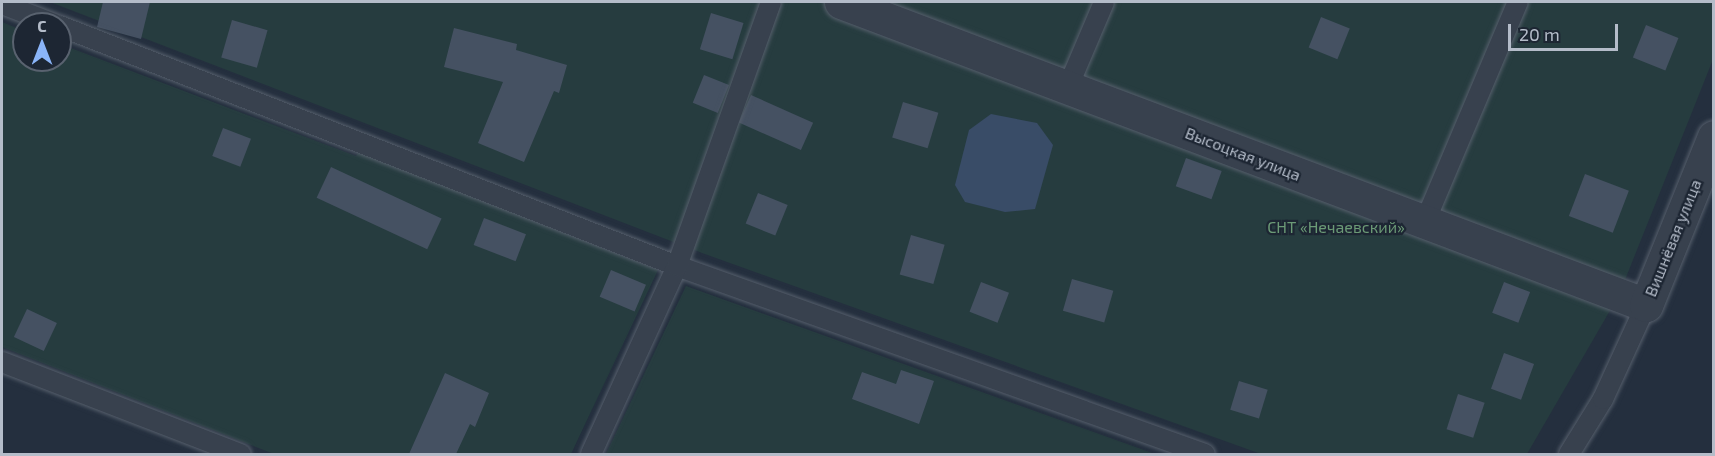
<!DOCTYPE html>
<meta charset="utf-8">
<style>
body{margin:0}
#map{position:relative;width:1715px;height:456px;overflow:hidden;background:#242f3e;font-family:"Exo 2",sans-serif}
div>[style]{position:absolute}
.green>*{inset:0;background:#263c3f}
.water>*{inset:0;background:#394c67}
.building>*{inset:0;background:#455162;transform-origin:0 0}
.roads{filter:drop-shadow(0 0 2px #565f6c) drop-shadow(0 0 2px #565f6c)}
.lane>*{height:20px;margin:-10px;padding:0 10px;transform-origin:10px;border-radius:10px;background:#38414e}
.street>*{height:33px;margin:-16.5px;padding:0 16.5px;transform-origin:16.5px;border-radius:16.5px;background:#38414e}
span{translate:-50% -50%;white-space:nowrap;text-align:center;line-height:1.15;-webkit-text-stroke:4.5px #1d2633;paint-order:stroke}
.street-label{font-size:16px;color:#b4bcc9}
.park-label{font-size:16px;color:#6b9a76}
.frame{position:absolute;inset:0;border:3px solid #b4bcc9;pointer-events:none}
.north{position:absolute;left:12px;top:12px;width:60px;height:60px;box-sizing:border-box;background:#1d2633;border:2px solid #59626f;border-radius:50%;rotate:0deg;font-size:16px;font-weight:700;line-height:24px;text-align:center;color:#b4bcc9}
.north::after{content:'';display:block;margin:auto;width:21px;height:27px;background:#8ab4f8;clip-path:polygon(50% 0,100% 100%,50% 72%,0 100%)}
.scale{position:absolute;left:1508px;top:24px;width:110px;height:27px;box-sizing:border-box;border:3px solid #b4bcc9;border-top:0;padding-left:8px;font-size:18px;line-height:21px;white-space:nowrap;color:#b4bcc9;-webkit-text-stroke:4px #1d2633;paint-order:stroke}
</style>
<div id="map">
<div class="green">
<i style="clip-path:polygon(50px 2px,1713px 2px,1714px 57px,1619px 295px,1527px 454px,1261px 454px,702px 253px)"></i>
<i style="clip-path:polygon(2px 22px,24px 31px,24px 60px,60px 60px,60px 44px,356px 156px,359px 152px,658px 270px,571px 454px,274px 454px,2px 347px)"></i>
<i style="clip-path:polygon(686px 286px,1155px 454px,606px 454px)"></i>
</div>
<div class="water">
<i style="clip-path:polygon(991px 114px,1037px 123px,1053px 145px,1035px 209px,1005px 212px,965px 202px,955px 185px,969px 130px)"></i>
</div>
<div class="building">
<i style="clip-path:polygon(103px 2px,150px 2px,141px 39px,97px 27px)"></i>
<i style="left:711px;top:13px;width:34px;height:38px;rotate:17deg"></i>
<i style="left:1321px;top:17px;width:31px;height:33px;rotate:22deg"></i>
<i style="left:232px;top:20px;width:37px;height:39px;rotate:16deg"></i>
<i style="left:1646px;top:25px;width:35px;height:35px;rotate:22deg"></i>
<i style="clip-path:polygon(454px 28px,517px 44px,516px 50px,567px 65px,559px 93px,554px 91px,524px 162px,478px 143px,503px 82px,444px 67px)"></i>
<i style="left:704px;top:75px;width:27px;height:30px;rotate:22deg"></i>
<i style="left:751px;top:95px;width:68px;height:30px;rotate:24deg"></i>
<i style="left:903px;top:102px;width:37px;height:37px;rotate:17deg"></i>
<i style="left:223px;top:128px;width:30px;height:30px;rotate:21deg"></i>
<i style="left:1186px;top:158px;width:38px;height:30px;rotate:20deg"></i>
<i style="left:331px;top:167px;width:122px;height:34px;rotate:25deg"></i>
<i style="left:1585px;top:174px;width:47px;height:45px;rotate:21deg"></i>
<i style="left:758px;top:193px;width:32px;height:33px;rotate:22deg"></i>
<i style="left:484px;top:218px;width:45px;height:29px;rotate:21deg"></i>
<i style="left:911px;top:235px;width:35px;height:41px;rotate:16deg"></i>
<i style="left:611px;top:270px;width:38px;height:29px;rotate:23deg"></i>
<i style="left:1072px;top:279px;width:43px;height:33px;rotate:16deg"></i>
<i style="left:981px;top:282px;width:30px;height:32px;rotate:21deg"></i>
<i style="left:1504px;top:282px;width:28px;height:33px;rotate:21deg"></i>
<i style="left:27px;top:309px;width:33px;height:31px;rotate:25deg"></i>
<i style="left:1504px;top:353px;width:32px;height:38px;rotate:20deg"></i>
<i style="clip-path:polygon(901px 370px,934px 381px,919px 424px,852px 399px,862px 372px,896px 384px)"></i>
<i style="clip-path:polygon(445px 373px,489px 393px,475px 427px,470px 424px,456px 454px,409px 454px)"></i>
<i style="left:1239px;top:381px;width:30px;height:30px;rotate:17deg"></i>
<i style="left:1458px;top:394px;width:28px;height:37px;rotate:18deg"></i>
</div>
<div class="roads">
<div class="lane">
<i style="left:2px;top:4px;width:56px;rotate:21deg"></i>
<i style="left:60px;top:26px;width:662px;rotate:21.25deg"></i>
<i style="left:677px;top:266px;width:560px;rotate:19.6deg"></i>
<i style="left:1068px;top:87px;width:92px;rotate:-67deg"></i>
<i style="left:1424px;top:224px;width:241px;rotate:-67.1deg"></i>
<i style="left:2px;top:362px;width:256px;rotate:21.1deg"></i>
<i style="left:591px;top:454px;width:207px;rotate:-65.4deg"></i>
<i style="left:677px;top:266px;width:280px;rotate:-70.4deg"></i>
<i style="left:1569px;top:454px;width:65px;rotate:-58.3deg"></i>
<i style="left:1603px;top:399px;width:103px;rotate:-65.4deg"></i>
</div>
<div class="street">
<i style="left:841px;top:2px;width:860px;rotate:20.63deg"></i>
<i style="left:1646px;top:305px;width:181px;rotate:-68deg"></i>
</div>
</div>
<div class="street-label">
<span style="left:1243px;top:154px;rotate:21deg">Высоцкая улица</span>
<span style="left:1673px;top:238px;rotate:-68deg">Вишнёвая улица</span>
</div>
<div class="park-label">
<span style="left:1336px;top:227px">СНТ «Нечаевский»</span>
</div>
<div class="frame"></div>
<div class="north">С</div>
<div class="scale">20 m</div>
</div>
